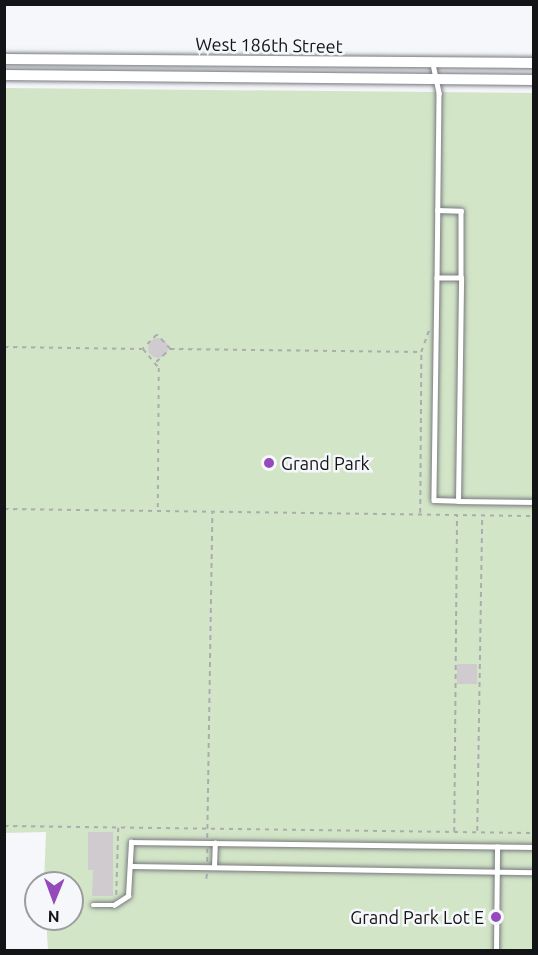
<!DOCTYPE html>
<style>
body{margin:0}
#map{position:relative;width:538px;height:955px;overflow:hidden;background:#f5f7fb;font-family:Ubuntu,sans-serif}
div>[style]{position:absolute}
.green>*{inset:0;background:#d2e5c7}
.building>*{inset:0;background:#cfcbcf;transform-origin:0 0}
.round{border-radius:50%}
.path>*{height:1.5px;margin-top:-0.75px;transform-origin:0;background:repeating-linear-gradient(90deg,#aaacaf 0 4.5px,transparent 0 9px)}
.roads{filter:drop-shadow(0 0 2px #787a7e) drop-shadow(0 0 2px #787a7e)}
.service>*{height:4.5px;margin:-2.25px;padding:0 2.25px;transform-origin:2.25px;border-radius:2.25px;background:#fff}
.tertiary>*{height:10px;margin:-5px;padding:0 5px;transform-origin:5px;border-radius:5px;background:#fff}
.dots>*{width:16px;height:16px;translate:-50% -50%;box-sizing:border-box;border:3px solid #f5f7fb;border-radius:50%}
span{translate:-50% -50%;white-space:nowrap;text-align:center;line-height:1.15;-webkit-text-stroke:5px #f5f7fb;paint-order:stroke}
.street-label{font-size:18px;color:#131415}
.poi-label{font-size:18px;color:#131415}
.left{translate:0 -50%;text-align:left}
.right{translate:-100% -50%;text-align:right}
.frame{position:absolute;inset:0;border:6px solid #131415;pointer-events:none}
.north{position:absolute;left:24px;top:871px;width:60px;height:60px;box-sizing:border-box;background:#f5f7fb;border:2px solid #9b9c9f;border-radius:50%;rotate:181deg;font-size:16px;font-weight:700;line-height:24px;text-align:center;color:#131415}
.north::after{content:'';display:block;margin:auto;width:21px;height:27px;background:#954abc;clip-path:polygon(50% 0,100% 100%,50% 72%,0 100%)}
</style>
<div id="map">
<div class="green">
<i style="clip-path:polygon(5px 88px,533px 93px,533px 950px,48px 950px,46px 919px,72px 919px,72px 883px,44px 883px,46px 832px,5px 833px)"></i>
</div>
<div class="building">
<i class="round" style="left:148px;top:338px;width:20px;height:20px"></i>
<i style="left:457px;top:664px;width:20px;height:20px"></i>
<i style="clip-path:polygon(88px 832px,113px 832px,113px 896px,92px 896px,93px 870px,88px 870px)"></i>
</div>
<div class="path">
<i style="left:4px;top:347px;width:138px;rotate:0.8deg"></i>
<i style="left:170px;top:349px;width:251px;rotate:0.7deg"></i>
<i style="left:156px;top:362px;width:19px;rotate:-43deg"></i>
<i style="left:170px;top:349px;width:19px;rotate:-133deg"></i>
<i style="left:157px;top:335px;width:20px;rotate:135deg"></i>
<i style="left:143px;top:349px;width:25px;rotate:50deg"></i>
<i style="left:159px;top:368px;width:141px;rotate:90.4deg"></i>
<i style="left:4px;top:509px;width:530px;rotate:0.76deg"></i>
<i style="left:420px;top:513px;width:161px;rotate:-89.6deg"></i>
<i style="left:421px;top:352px;width:27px;rotate:-70deg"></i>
<i style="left:4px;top:826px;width:530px;rotate:0.76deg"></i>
<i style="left:477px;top:831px;width:316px;rotate:-89.1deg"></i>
<i style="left:454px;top:832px;width:316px;rotate:-89.5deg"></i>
<i style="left:207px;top:838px;width:325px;rotate:-89.1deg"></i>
<i style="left:207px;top:862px;width:13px;rotate:-90deg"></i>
<i style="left:206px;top:879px;width:6px;rotate:-81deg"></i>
<i style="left:116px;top:895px;width:67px;rotate:-88.3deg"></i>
</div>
<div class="roads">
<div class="service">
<i style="left:433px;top:64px;width:30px;rotate:78deg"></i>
<i style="left:439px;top:93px;width:185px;rotate:90.6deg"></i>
<i style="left:437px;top:210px;width:24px;rotate:2deg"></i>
<i style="left:461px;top:211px;width:67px;rotate:90deg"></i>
<i style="left:458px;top:501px;width:223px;rotate:-89.2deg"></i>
<i style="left:461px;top:278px;width:24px;rotate:180deg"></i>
<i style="left:437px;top:278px;width:222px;rotate:90.8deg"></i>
<i style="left:434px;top:500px;width:24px;rotate:2deg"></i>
<i style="left:458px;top:501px;width:76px;rotate:0.8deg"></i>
<i style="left:131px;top:866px;width:403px;rotate:0.9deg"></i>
<i style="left:214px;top:867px;width:24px;rotate:-88deg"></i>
<i style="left:93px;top:905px;width:21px"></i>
<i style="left:114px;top:905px;width:17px;rotate:-33deg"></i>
<i style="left:128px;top:896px;width:54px;rotate:-86.8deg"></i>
<i style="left:131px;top:842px;width:403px;rotate:0.7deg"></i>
<i style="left:496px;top:950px;width:103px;rotate:-89.4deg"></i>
</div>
<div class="tertiary">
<i style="left:4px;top:59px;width:530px;rotate:0.43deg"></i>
<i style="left:4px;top:75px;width:530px;rotate:0.54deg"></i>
</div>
</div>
<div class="dots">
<i style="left:269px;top:463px;background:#954abc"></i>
<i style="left:496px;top:917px;background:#954abc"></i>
</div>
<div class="street-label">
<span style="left:269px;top:45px;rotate:1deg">West 186th Street</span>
</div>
<div class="poi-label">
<span class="left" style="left:281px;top:463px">Grand Park</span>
<span class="right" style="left:484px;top:917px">Grand Park Lot E</span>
</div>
<div class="frame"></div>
<div class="north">N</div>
</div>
